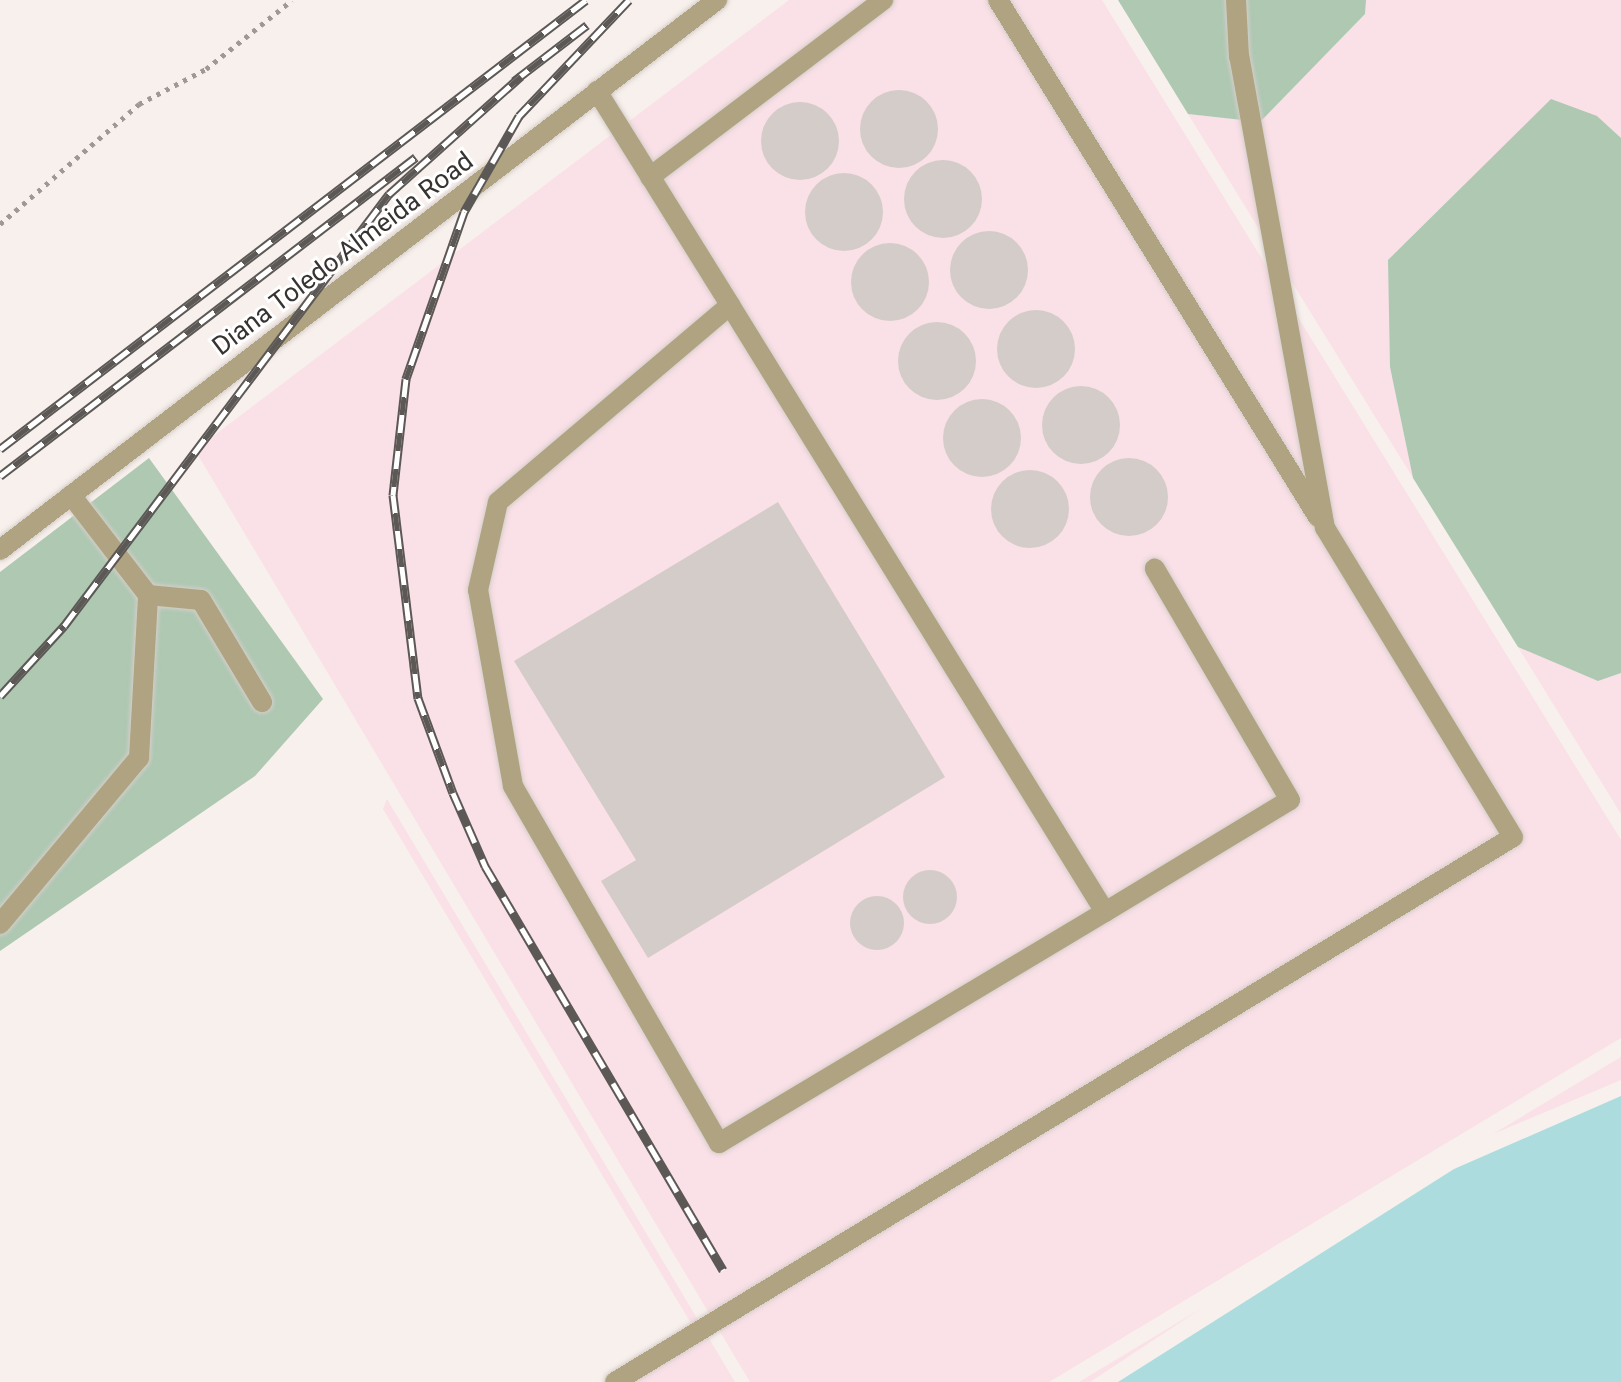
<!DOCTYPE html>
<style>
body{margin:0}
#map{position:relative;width:1621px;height:1382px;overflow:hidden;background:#f8f0ec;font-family:Roboto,sans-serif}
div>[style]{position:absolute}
.industrial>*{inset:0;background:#fae0e7}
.green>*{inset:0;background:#aec8b2}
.water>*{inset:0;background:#addcdf}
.building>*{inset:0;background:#d4ccc8}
.round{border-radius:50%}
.path>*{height:5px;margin-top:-2.5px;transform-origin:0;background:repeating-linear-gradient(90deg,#9f9996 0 4px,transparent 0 10px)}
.roads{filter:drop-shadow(0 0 2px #d5ceca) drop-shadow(0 0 2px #d5ceca)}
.minor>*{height:20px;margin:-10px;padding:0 10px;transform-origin:10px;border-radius:10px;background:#afa381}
.rail>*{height:9px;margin-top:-4.5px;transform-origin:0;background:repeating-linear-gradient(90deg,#fff 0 18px,#5c5856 0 36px);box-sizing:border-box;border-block:2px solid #5c5856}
span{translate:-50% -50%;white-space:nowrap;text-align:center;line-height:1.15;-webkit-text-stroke:6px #fff;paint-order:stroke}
.street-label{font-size:26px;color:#363331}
</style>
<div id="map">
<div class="industrial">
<i style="clip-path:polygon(789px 0,1102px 0,1621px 840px,1621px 1038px,1049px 1382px,750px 1382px,195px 450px)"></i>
<i style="clip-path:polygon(1366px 0,1621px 0,1621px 138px,1597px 116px,1390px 367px,1413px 478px,1188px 114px,1260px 122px,1365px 14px)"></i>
<i style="clip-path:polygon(1518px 647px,1598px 681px,1621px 673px,1621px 814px)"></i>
<i style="clip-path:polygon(387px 799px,735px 1382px,633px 1382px,701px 1340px,383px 809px)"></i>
<i style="clip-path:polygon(1621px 1057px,1621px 1080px,1493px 1134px)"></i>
<i style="clip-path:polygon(1202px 1308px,1090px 1382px,1079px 1382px)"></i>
</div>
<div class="green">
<i style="clip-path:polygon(1118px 0,1366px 0,1365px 14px,1260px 122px,1188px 114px)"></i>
<i style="clip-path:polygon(1551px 99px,1597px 116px,1621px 138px,1621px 673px,1598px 681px,1518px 647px,1413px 478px,1390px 367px,1388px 260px)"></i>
<i style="clip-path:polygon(149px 458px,323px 699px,255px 776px,0 951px,0 572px)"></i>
</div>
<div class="water">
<i style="clip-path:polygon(1621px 1096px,1621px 1382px,1118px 1382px,1454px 1169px)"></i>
</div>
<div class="building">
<i class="round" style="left:860px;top:90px;width:78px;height:78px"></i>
<i class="round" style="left:761px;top:102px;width:78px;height:78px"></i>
<i class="round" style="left:904px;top:160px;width:78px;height:78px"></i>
<i class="round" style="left:805px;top:173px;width:78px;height:78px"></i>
<i class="round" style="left:950px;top:231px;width:78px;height:78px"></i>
<i class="round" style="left:851px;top:243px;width:78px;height:78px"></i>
<i class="round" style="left:997px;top:310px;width:78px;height:78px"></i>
<i class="round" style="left:898px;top:322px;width:78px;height:78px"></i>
<i class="round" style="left:1042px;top:386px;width:78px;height:78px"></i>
<i class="round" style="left:943px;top:399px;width:78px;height:78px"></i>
<i class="round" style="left:1090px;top:458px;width:78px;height:78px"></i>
<i class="round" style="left:991px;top:470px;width:78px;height:78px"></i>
<i style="clip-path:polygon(778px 502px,945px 777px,648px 958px,601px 881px,636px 860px,514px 661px)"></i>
<i class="round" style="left:903px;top:870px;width:54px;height:54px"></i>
<i class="round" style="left:850px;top:896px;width:54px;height:54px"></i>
</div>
<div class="path">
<i style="left:0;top:224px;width:184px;rotate:-40.8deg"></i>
<i style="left:139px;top:104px;width:76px;rotate:-27.6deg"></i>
<i style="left:206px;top:69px;width:110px;rotate:-38.7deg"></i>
</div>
<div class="roads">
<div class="minor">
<i style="left:998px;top:0;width:608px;rotate:58.24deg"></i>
<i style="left:597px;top:91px;width:252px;rotate:58.1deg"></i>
<i style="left:730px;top:305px;width:713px;rotate:58.29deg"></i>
<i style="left:1105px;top:912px;width:450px;rotate:149.1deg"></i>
<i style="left:719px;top:1143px;width:412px;rotate:-120deg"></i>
<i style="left:513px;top:786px;width:199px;rotate:-100.1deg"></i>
<i style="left:478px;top:590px;width:90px;rotate:-77.2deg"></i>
<i style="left:498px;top:502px;width:304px;rotate:-40.3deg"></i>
<i style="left:650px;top:177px;width:293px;rotate:-37.2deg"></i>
<i style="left:0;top:550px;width:904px;rotate:-37.49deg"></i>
<i style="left:148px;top:595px;width:53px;rotate:5.4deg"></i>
<i style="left:201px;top:600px;width:119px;rotate:59.1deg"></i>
<i style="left:1105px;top:912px;width:216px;rotate:-31.2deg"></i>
<i style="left:1290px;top:800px;width:268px;rotate:-120.3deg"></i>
<i style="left:0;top:924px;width:217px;rotate:-50.1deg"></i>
<i style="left:139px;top:758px;width:163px;rotate:-86.8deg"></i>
<i style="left:148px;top:595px;width:126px;rotate:-127.6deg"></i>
<i style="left:615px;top:1382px;width:1050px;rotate:-31.25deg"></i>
<i style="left:1513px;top:837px;width:362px;rotate:-121.3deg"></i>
<i style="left:1325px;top:528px;width:479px;rotate:-100.3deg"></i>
<i style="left:1239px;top:57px;width:57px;rotate:-93deg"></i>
</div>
</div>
<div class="rail">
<i style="left:629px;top:0;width:160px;rotate:133.5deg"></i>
<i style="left:519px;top:116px;width:111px;rotate:119.8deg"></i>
<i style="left:464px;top:212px;width:177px;rotate:109.2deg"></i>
<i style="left:406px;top:379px;width:117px;rotate:96.4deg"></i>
<i style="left:393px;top:495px;width:205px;rotate:83deg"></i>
<i style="left:418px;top:698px;width:101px;rotate:69.8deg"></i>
<i style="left:453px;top:793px;width:80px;rotate:66.3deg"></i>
<i style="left:485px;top:866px;width:469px;rotate:59.5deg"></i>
<i style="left:514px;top:81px;width:92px;rotate:-37.5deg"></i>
<i style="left:0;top:449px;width:738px;rotate:-37.46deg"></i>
<i style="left:0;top:476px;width:524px;rotate:-37.48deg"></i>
<i style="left:0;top:696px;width:95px;rotate:-47.6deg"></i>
<i style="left:64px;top:626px;width:541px;rotate:-53.05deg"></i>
<i style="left:389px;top:194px;width:177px;rotate:-41.8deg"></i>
</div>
<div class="street-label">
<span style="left:343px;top:254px;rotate:-37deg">Diana Toledo Almeida Road</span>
</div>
</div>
